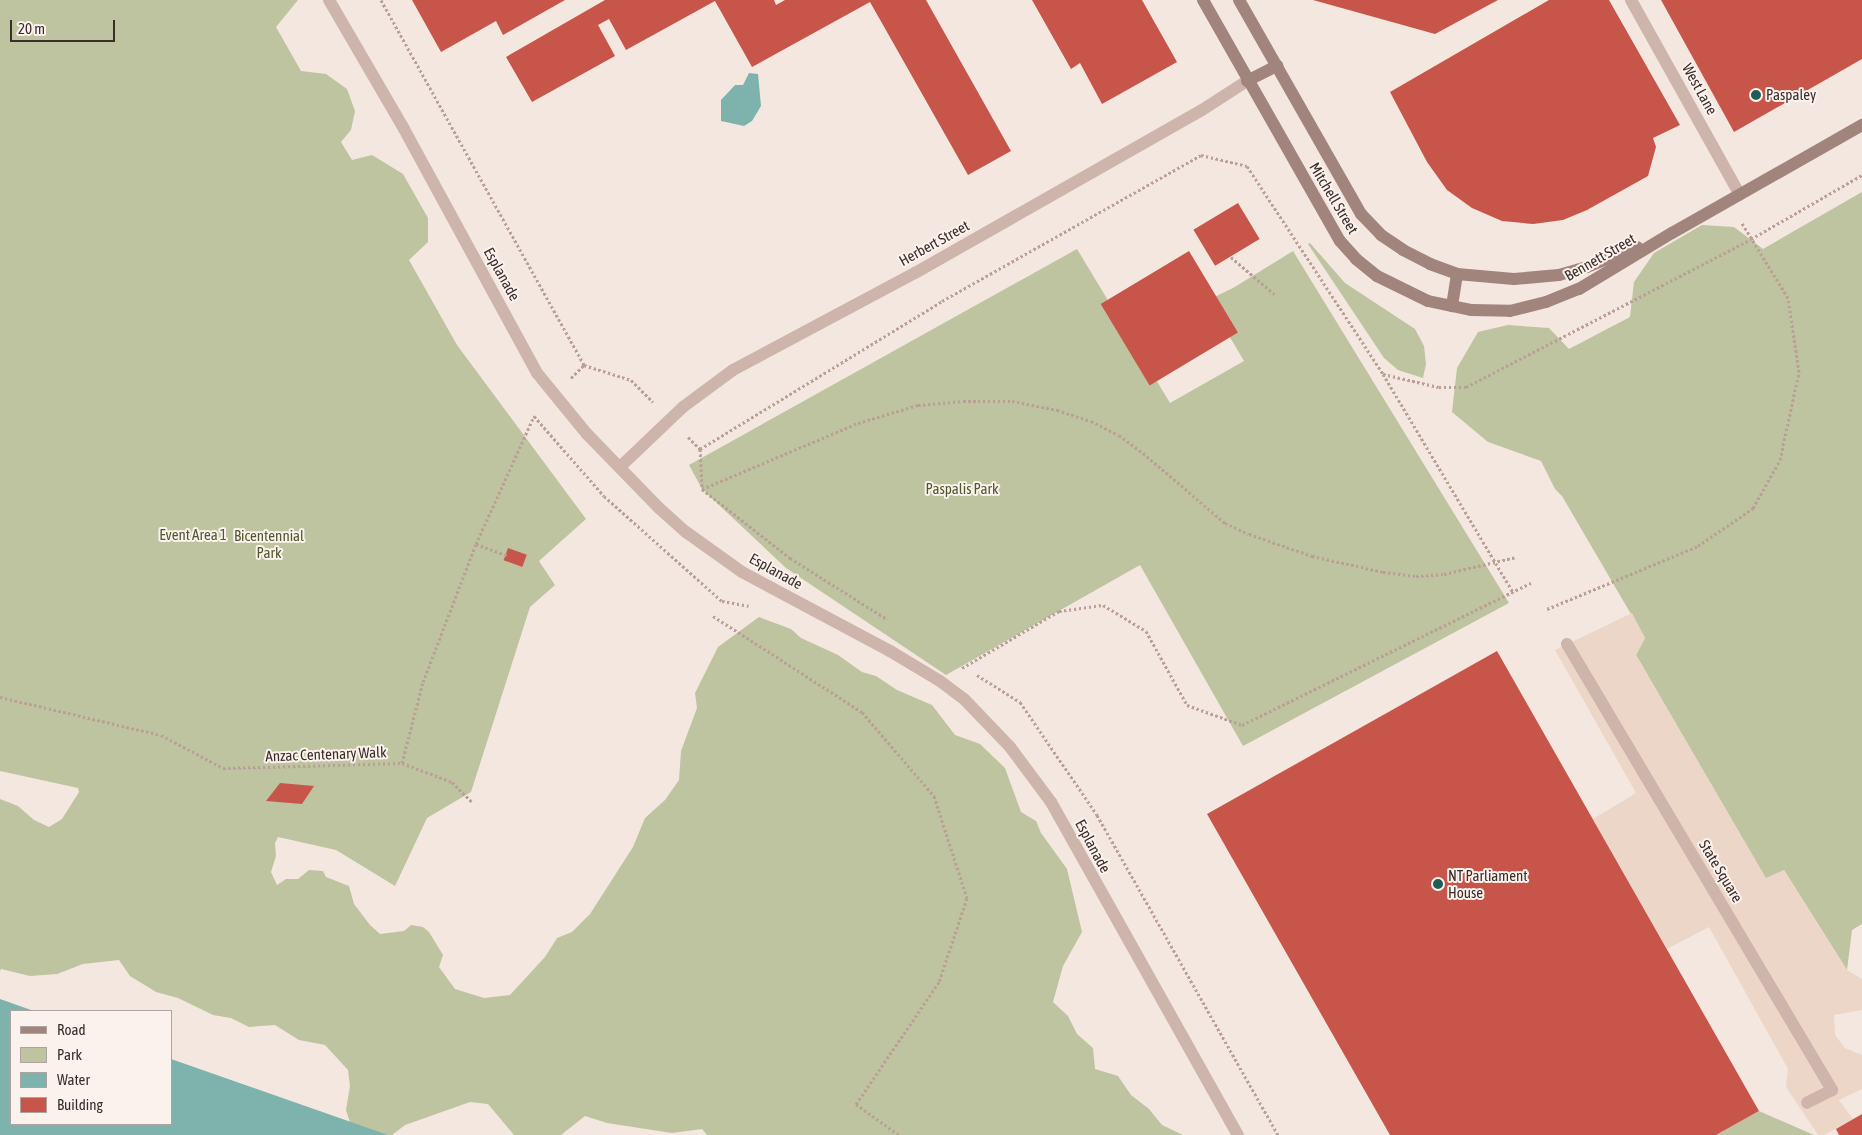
<!DOCTYPE html>
<style>
body{margin:0}
#map{position:relative;width:1862px;height:1135px;overflow:hidden;background:#f4e7e0;font-family:"Asap Condensed",sans-serif}
div>[style]{position:absolute}
.green>*{inset:0;background:#bdc49f}
.plaza>*{inset:0;background:#ecd6c7}
.water>*{inset:0;background:#7eb2ac}
.building>*{inset:0;background:#c8554a;transform-origin:0 0}
.path>*{height:3px;margin-top:-1.5px;transform-origin:0;background:repeating-linear-gradient(90deg,#b99f95 0 2.5px,transparent 0 5px)}
.lane>*{height:12px;margin:-6px;padding:0 6px;transform-origin:6px;border-radius:6px;background:#cdb5ab}
.street>*{height:12px;margin:-6px;padding:0 6px;transform-origin:6px;border-radius:6px;background:#cdb5ab}
.secondary>*{height:12px;margin:-6px;padding:0 6px;transform-origin:6px;border-radius:6px;background:#a1847c}
.dots>*{width:14px;height:14px;translate:-50% -50%;box-sizing:border-box;border:2px solid #fbf2ed;border-radius:50%}
span{translate:-50% -50%;white-space:nowrap;text-align:center;line-height:1.15;-webkit-text-stroke:4px #fbf2ed;paint-order:stroke}
.street-label{font-size:15px;color:#3a2d2a}
.poi-label{font-size:15px;color:#3a2d2a}
.left{translate:0 -50%;text-align:left}
.park-label{font-size:15px;color:#50592e}
.legend{position:absolute;left:10px;top:1010px;width:162px;height:115px;box-sizing:border-box;background:#fbf2ed;border:1px solid #aea39f;margin:0;padding:6px 9px;list-style:none;font-size:15px;color:#3a2d2a}
.legend li{display:flex;align-items:center;gap:10px;height:25px}
.legend b{width:25px;border:1px solid #aea39f}
.scale{position:absolute;left:10px;top:20px;width:105px;height:22px;box-sizing:border-box;border:2px solid #3a2d2a;border-top:0;padding-left:6px;font-size:15px;line-height:18px;white-space:nowrap;color:#3a2d2a;-webkit-text-stroke:4px #fbf2ed;paint-order:stroke}
</style>
<div id="map">
<div class="green">
<i style="clip-path:polygon(0 0,298px 0,276px 27px,301px 71px,326px 74px,347px 89px,355px 111px,351px 130px,341px 142px,352px 160px,372px 155px,403px 174px,428px 218px,428px 242px,409px 260px,457px 345px,586px 519px,539px 561px,555px 585px,530px 607px,471px 792px,427px 818px,395px 886px,336px 850px,278px 837px,275px 843px,276px 856px,271px 872px,277px 885px,286px 879px,298px 879px,309px 870px,323px 871px,326px 877px,349px 886px,354px 904px,370px 925px,380px 934px,404px 931px,411px 925px,423px 927px,429px 932px,443px 955px,439px 967px,455px 989px,484px 998px,510px 995px,545px 957px,557px 938px,572px 932px,590px 914px,633px 847px,645px 818px,665px 800px,679px 780px,681px 751px,697px 708px,695px 693px,718px 647px,759px 617px,791px 629px,801px 638px,838px 655px,862px 672px,876px 676px,897px 690px,932px 705px,955px 735px,980px 744px,1005px 768px,1021px 812px,1036px 821px,1041px 833px,1067px 869px,1082px 932px,1063px 966px,1053px 1002px,1068px 1016px,1077px 1034px,1093px 1048px,1095px 1069px,1118px 1076px,1131px 1095px,1149px 1109px,1162px 1125px,1183px 1135px,707px 1135px,702px 1129px,672px 1133px,607px 1123px,585px 1116px,561px 1135px,514px 1135px,488px 1104px,470px 1102px,405px 1125px,392px 1135px,354px 1135px,346px 1110px,350px 1086px,348px 1070px,325px 1045px,299px 1040px,275px 1025px,249px 1027px,231px 1018px,213px 1015px,178px 998px,156px 992px,130px 976px,119px 960px,83px 964px,57px 974px,30px 976px,1px 969px,0 971px,0 799px,18px 806px,34px 820px,49px 827px,62px 819px,79px 792px,78px 788px,0 771px)"></i>
<i style="clip-path:polygon(1862px 192px,1862px 924px,1852px 930px,1847px 970px,1784px 870px,1766px 879px,1636px 655px,1645px 638px,1562px 496px,1555px 489px,1541px 461px,1488px 442px,1452px 412px,1457px 368px,1478px 332px,1508px 325px,1549px 328px,1569px 349px,1630px 317px,1634px 282px,1654px 253px,1702px 225px,1734px 227px,1763px 249px)"></i>
<i style="clip-path:polygon(1310px 243px,1345px 283px,1415px 329px,1424px 346px,1426px 364px,1423px 378px,1398px 370px,1384px 358px,1308px 244px)"></i>
<i style="clip-path:polygon(1077px 249px,1170px 403px,1244px 361px,1208px 300px,1233px 288px,1293px 251px,1509px 603px,1243px 746px,1140px 565px,946px 675px,786px 568px,702px 489px,689px 465px)"></i>
<i style="clip-path:polygon(1759px 1111px,1814px 1135px,1716px 1135px)"></i>
</div>
<div class="plaza">
<i style="clip-path:polygon(1632px 613px,1645px 638px,1636px 655px,1766px 878px,1784px 870px,1847px 970px,1862px 979px,1862px 1010px,1834px 1015px,1835px 1035px,1845px 1048px,1862px 1055px,1862px 1089px,1839px 1100px,1853px 1119px,1824px 1135px,1818px 1135px,1786px 1087px,1788px 1069px,1709px 927px,1667px 949px,1593px 819px,1636px 793px,1555px 650px)"></i>
</div>
<div class="water">
<i style="clip-path:polygon(749px 73px,758px 74px,761px 106px,752px 121px,744px 126px,721px 121px,721px 100px,735px 85px,743px 85px)"></i>
<i style="clip-path:polygon(0 999px,34px 1011px,11px 1011px,11px 1124px,171px 1124px,171px 1059px,388px 1135px,0 1135px)"></i>
</div>
<div class="building">
<i style="clip-path:polygon(412px 0,565px 0,503px 35px,496px 21px,441px 52px)"></i>
<i style="clip-path:polygon(605px 0,774px 0,776px 5px,785px 0,926px 0,1011px 151px,968px 175px,870px 2px,752px 67px,715px 1px,626px 50px,609px 19px,598px 25px,615px 56px,532px 102px,506px 57px)"></i>
<i style="clip-path:polygon(1032px 0,1142px 0,1177px 62px,1102px 104px,1080px 63px,1071px 69px)"></i>
<i style="clip-path:polygon(1313px 0,1498px 0,1435px 34px)"></i>
<i style="clip-path:polygon(1549px 0,1609px 0,1680px 125px,1653px 138px,1656px 147px,1648px 176px,1587px 210px,1563px 220px,1533px 224px,1502px 221px,1472px 208px,1447px 190px,1427px 162px,1390px 92px)"></i>
<i style="clip-path:polygon(1661px 0,1862px 0,1862px 59px,1734px 132px)"></i>
<i style="left:1238px;top:203px;width:42px;height:52px;rotate:59deg"></i>
<i style="left:1189px;top:251px;width:95px;height:103px;rotate:59deg"></i>
<i style="left:508px;top:548px;width:20px;height:13px;rotate:20deg"></i>
<i style="clip-path:polygon(1497px 651px,1759px 1111px,1716px 1135px,1390px 1135px,1207px 814px)"></i>
<i style="clip-path:polygon(280px 783px,314px 786px,302px 804px,266px 801px)"></i>
<i style="clip-path:polygon(1862px 1114px,1862px 1135px,1839px 1135px,1836px 1129px)"></i>
</div>
<div class="path">
<i style="left:381px;top:0;width:418px;rotate:60.9deg"></i>
<i style="left:584px;top:365px;width:49px;rotate:17.7deg"></i>
<i style="left:631px;top:380px;width:31px;rotate:45deg"></i>
<i style="left:1231px;top:257px;width:57px;rotate:40.7deg"></i>
<i style="left:1383px;top:374px;width:57px;rotate:13.1deg"></i>
<i style="left:1439px;top:387px;width:27px"></i>
<i style="left:1466px;top:387px;width:321px;rotate:-27.4deg"></i>
<i style="left:1751px;top:239px;width:128px;rotate:-30deg"></i>
<i style="left:571px;top:378px;width:18px;rotate:-45deg"></i>
<i style="left:534px;top:416px;width:106px;rotate:48.8deg"></i>
<i style="left:604px;top:496px;width:158px;rotate:41.7deg"></i>
<i style="left:722px;top:601px;width:27px;rotate:10deg"></i>
<i style="left:688px;top:437px;width:17px;rotate:45deg"></i>
<i style="left:700px;top:449px;width:40px;rotate:87.1deg"></i>
<i style="left:702px;top:489px;width:112px;rotate:38.1deg"></i>
<i style="left:790px;top:558px;width:115px;rotate:32.2deg"></i>
<i style="left:700px;top:449px;width:284px;rotate:-31.4deg"></i>
<i style="left:942px;top:301px;width:297px;rotate:-29.4deg"></i>
<i style="left:1201px;top:155px;width:47px;rotate:13.4deg"></i>
<i style="left:1247px;top:166px;width:249px;rotate:56.8deg"></i>
<i style="left:1383px;top:374px;width:254px;rotate:59.2deg"></i>
<i style="left:702px;top:489px;width:169px;rotate:-22.9deg"></i>
<i style="left:858px;top:423px;width:63px;rotate:-16.7deg"></i>
<i style="left:918px;top:405px;width:45px;rotate:-5.1deg"></i>
<i style="left:963px;top:401px;width:49px"></i>
<i style="left:1012px;top:401px;width:46px;rotate:11.3deg"></i>
<i style="left:1057px;top:410px;width:36px;rotate:18deg"></i>
<i style="left:1091px;top:421px;width:31px;rotate:27deg"></i>
<i style="left:1119px;top:435px;width:30px;rotate:37deg"></i>
<i style="left:1143px;top:453px;width:108px;rotate:40.5deg"></i>
<i style="left:1225px;top:523px;width:26px;rotate:25deg"></i>
<i style="left:1249px;top:534px;width:67px;rotate:19.2deg"></i>
<i style="left:1312px;top:556px;width:73px;rotate:12.7deg"></i>
<i style="left:1383px;top:572px;width:33px;rotate:7deg"></i>
<i style="left:1416px;top:576px;width:28px;rotate:-4deg"></i>
<i style="left:1444px;top:574px;width:74px;rotate:-13.3deg"></i>
<i style="left:476px;top:544px;width:33px;rotate:20deg"></i>
<i style="left:1547px;top:609px;width:164px;rotate:-22.6deg"></i>
<i style="left:1698px;top:546px;width:67px;rotate:-34.6deg"></i>
<i style="left:1753px;top:508px;width:55px;rotate:-60.6deg"></i>
<i style="left:1780px;top:460px;width:90px;rotate:-77.8deg"></i>
<i style="left:1799px;top:372px;width:75px;rotate:-98.5deg"></i>
<i style="left:1788px;top:298px;width:88px;rotate:-121.5deg"></i>
<i style="left:713px;top:616px;width:177px;rotate:32.8deg"></i>
<i style="left:862px;top:712px;width:111px;rotate:49.4deg"></i>
<i style="left:934px;top:796px;width:107px;rotate:72.1deg"></i>
<i style="left:967px;top:898px;width:89px;rotate:108.4deg"></i>
<i style="left:939px;top:982px;width:148px;rotate:124.2deg"></i>
<i style="left:856px;top:1104px;width:53px;rotate:35.8deg"></i>
<i style="left:962px;top:668px;width:113px;rotate:-30.4deg"></i>
<i style="left:1059px;top:611px;width:44px;rotate:-7.8deg"></i>
<i style="left:1103px;top:605px;width:50px;rotate:31.2deg"></i>
<i style="left:1146px;top:631px;width:85px;rotate:61deg"></i>
<i style="left:1187px;top:705px;width:59px;rotate:20deg"></i>
<i style="left:1242px;top:725px;width:322px;rotate:-26.2deg"></i>
<i style="left:977px;top:675px;width:51px;rotate:32.1deg"></i>
<i style="left:1020px;top:702px;width:137px;rotate:55.7deg"></i>
<i style="left:1097px;top:815px;width:368px;rotate:60.5deg"></i>
<i style="left:0;top:697px;width:165px;rotate:13.3deg"></i>
<i style="left:161px;top:735px;width:70px;rotate:28deg"></i>
<i style="left:223px;top:768px;width:179px;rotate:-1.6deg"></i>
<i style="left:402px;top:763px;width:84px;rotate:-75.5deg"></i>
<i style="left:423px;top:682px;width:148px;rotate:-69deg"></i>
<i style="left:476px;top:544px;width:141px;rotate:-65.6deg"></i>
<i style="left:402px;top:763px;width:53px;rotate:20.8deg"></i>
<i style="left:452px;top:782px;width:28px;rotate:45deg"></i>
</div>
<div class="lane">
<i style="left:1631px;top:0;width:223px;rotate:60.8deg"></i>
</div>
<div class="street">
<i style="left:329px;top:0;width:149px;rotate:59.8deg"></i>
<i style="left:404px;top:129px;width:278px;rotate:61.4deg"></i>
<i style="left:537px;top:373px;width:79px;rotate:50.7deg"></i>
<i style="left:587px;top:434px;width:103px;rotate:45.8deg"></i>
<i style="left:659px;top:508px;width:36px;rotate:42deg"></i>
<i style="left:686px;top:532px;width:69px;rotate:35.5deg"></i>
<i style="left:742px;top:572px;width:168px;rotate:28.1deg"></i>
<i style="left:890px;top:651px;width:58px;rotate:31deg"></i>
<i style="left:940px;top:681px;width:31px;rotate:37deg"></i>
<i style="left:965px;top:700px;width:65px;rotate:46.2deg"></i>
<i style="left:1010px;top:747px;width:69px;rotate:53.3deg"></i>
<i style="left:1051px;top:802px;width:382px;rotate:60.7deg"></i>
<i style="left:620px;top:467px;width:87px;rotate:-43.6deg"></i>
<i style="left:683px;top:407px;width:62px;rotate:-36.5deg"></i>
<i style="left:733px;top:370px;width:206px;rotate:-28.1deg"></i>
<i style="left:915px;top:273px;width:330px;rotate:-29.6deg"></i>
<i style="left:1202px;top:110px;width:54px;rotate:-32.8deg"></i>
<i style="left:1567px;top:644px;width:519px;rotate:59.28deg"></i>
<i style="left:1832px;top:1090px;width:28px;rotate:153deg"></i>
</div>
<div class="secondary">
<i style="left:1203px;top:0;width:277px;rotate:60.4deg"></i>
<i style="left:1340px;top:241px;width:24px;rotate:48deg"></i>
<i style="left:1356px;top:259px;width:27px;rotate:39deg"></i>
<i style="left:1377px;top:276px;width:57px;rotate:26.1deg"></i>
<i style="left:1428px;top:301px;width:25px;rotate:12deg"></i>
<i style="left:1452px;top:306px;width:19px;rotate:12deg"></i>
<i style="left:1471px;top:310px;width:39px;rotate:1deg"></i>
<i style="left:1510px;top:311px;width:37px;rotate:-14deg"></i>
<i style="left:1546px;top:302px;width:35px;rotate:-22deg"></i>
<i style="left:1579px;top:289px;width:109px;rotate:-31.1deg"></i>
<i style="left:1672px;top:233px;width:219px;rotate:-29.6deg"></i>
<i style="left:1239px;top:0;width:246px;rotate:60.3deg"></i>
<i style="left:1361px;top:214px;width:29px;rotate:46deg"></i>
<i style="left:1381px;top:235px;width:27px;rotate:34deg"></i>
<i style="left:1403px;top:250px;width:30px;rotate:27deg"></i>
<i style="left:1430px;top:264px;width:29px;rotate:20deg"></i>
<i style="left:1457px;top:274px;width:57px;rotate:5deg"></i>
<i style="left:1514px;top:279px;width:45px;rotate:-5.1deg"></i>
<i style="left:1559px;top:275px;width:29px;rotate:-16deg"></i>
<i style="left:1587px;top:267px;width:54px;rotate:-21.8deg"></i>
<i style="left:1247px;top:81px;width:34px;rotate:-27deg"></i>
<i style="left:1452px;top:306px;width:32px;rotate:-81deg"></i>
</div>
<div class="dots">
<i style="left:1756px;top:95px;background:#1f5d58"></i>
<i style="left:1438px;top:884px;background:#1f5d58"></i>
</div>
<div class="street-label">
<span style="left:1700px;top:89px;rotate:61deg">West Lane</span>
<span style="left:1334px;top:198px;rotate:59deg">Mitchell Street</span>
<span style="left:934px;top:243px;rotate:-29deg">Herbert Street</span>
<span style="left:1600px;top:257px;rotate:-30deg">Bennett Street</span>
<span style="left:502px;top:274px;rotate:61deg">Esplanade</span>
<span style="left:776px;top:571px;rotate:29deg">Esplanade</span>
<span style="left:326px;top:754px;rotate:-2deg">Anzac Centenary Walk</span>
<span style="left:1093px;top:846px;rotate:62deg">Esplanade</span>
<span style="left:1721px;top:871px;rotate:59deg">State Square</span>
</div>
<div class="poi-label">
<span class="left" style="left:1766px;top:95px">Paspaley</span>
<span class="left" style="left:1448px;top:884px">NT Parliament<br>House</span>
</div>
<div class="park-label">
<span style="left:962px;top:489px">Paspalis Park</span>
<span style="left:193px;top:535px">Event Area 1</span>
<span style="left:269px;top:544px">Bicentennial<br>Park</span>
</div>
<ul class="legend">
<li><b style="height:6px;background:#a1847c"></b>Road</li>
<li><b style="height:14px;background:#bdc49f"></b>Park</li>
<li><b style="height:14px;background:#7eb2ac"></b>Water</li>
<li><b style="height:14px;background:#c8554a"></b>Building</li>
</ul>
<div class="scale">20 m</div>
</div>
